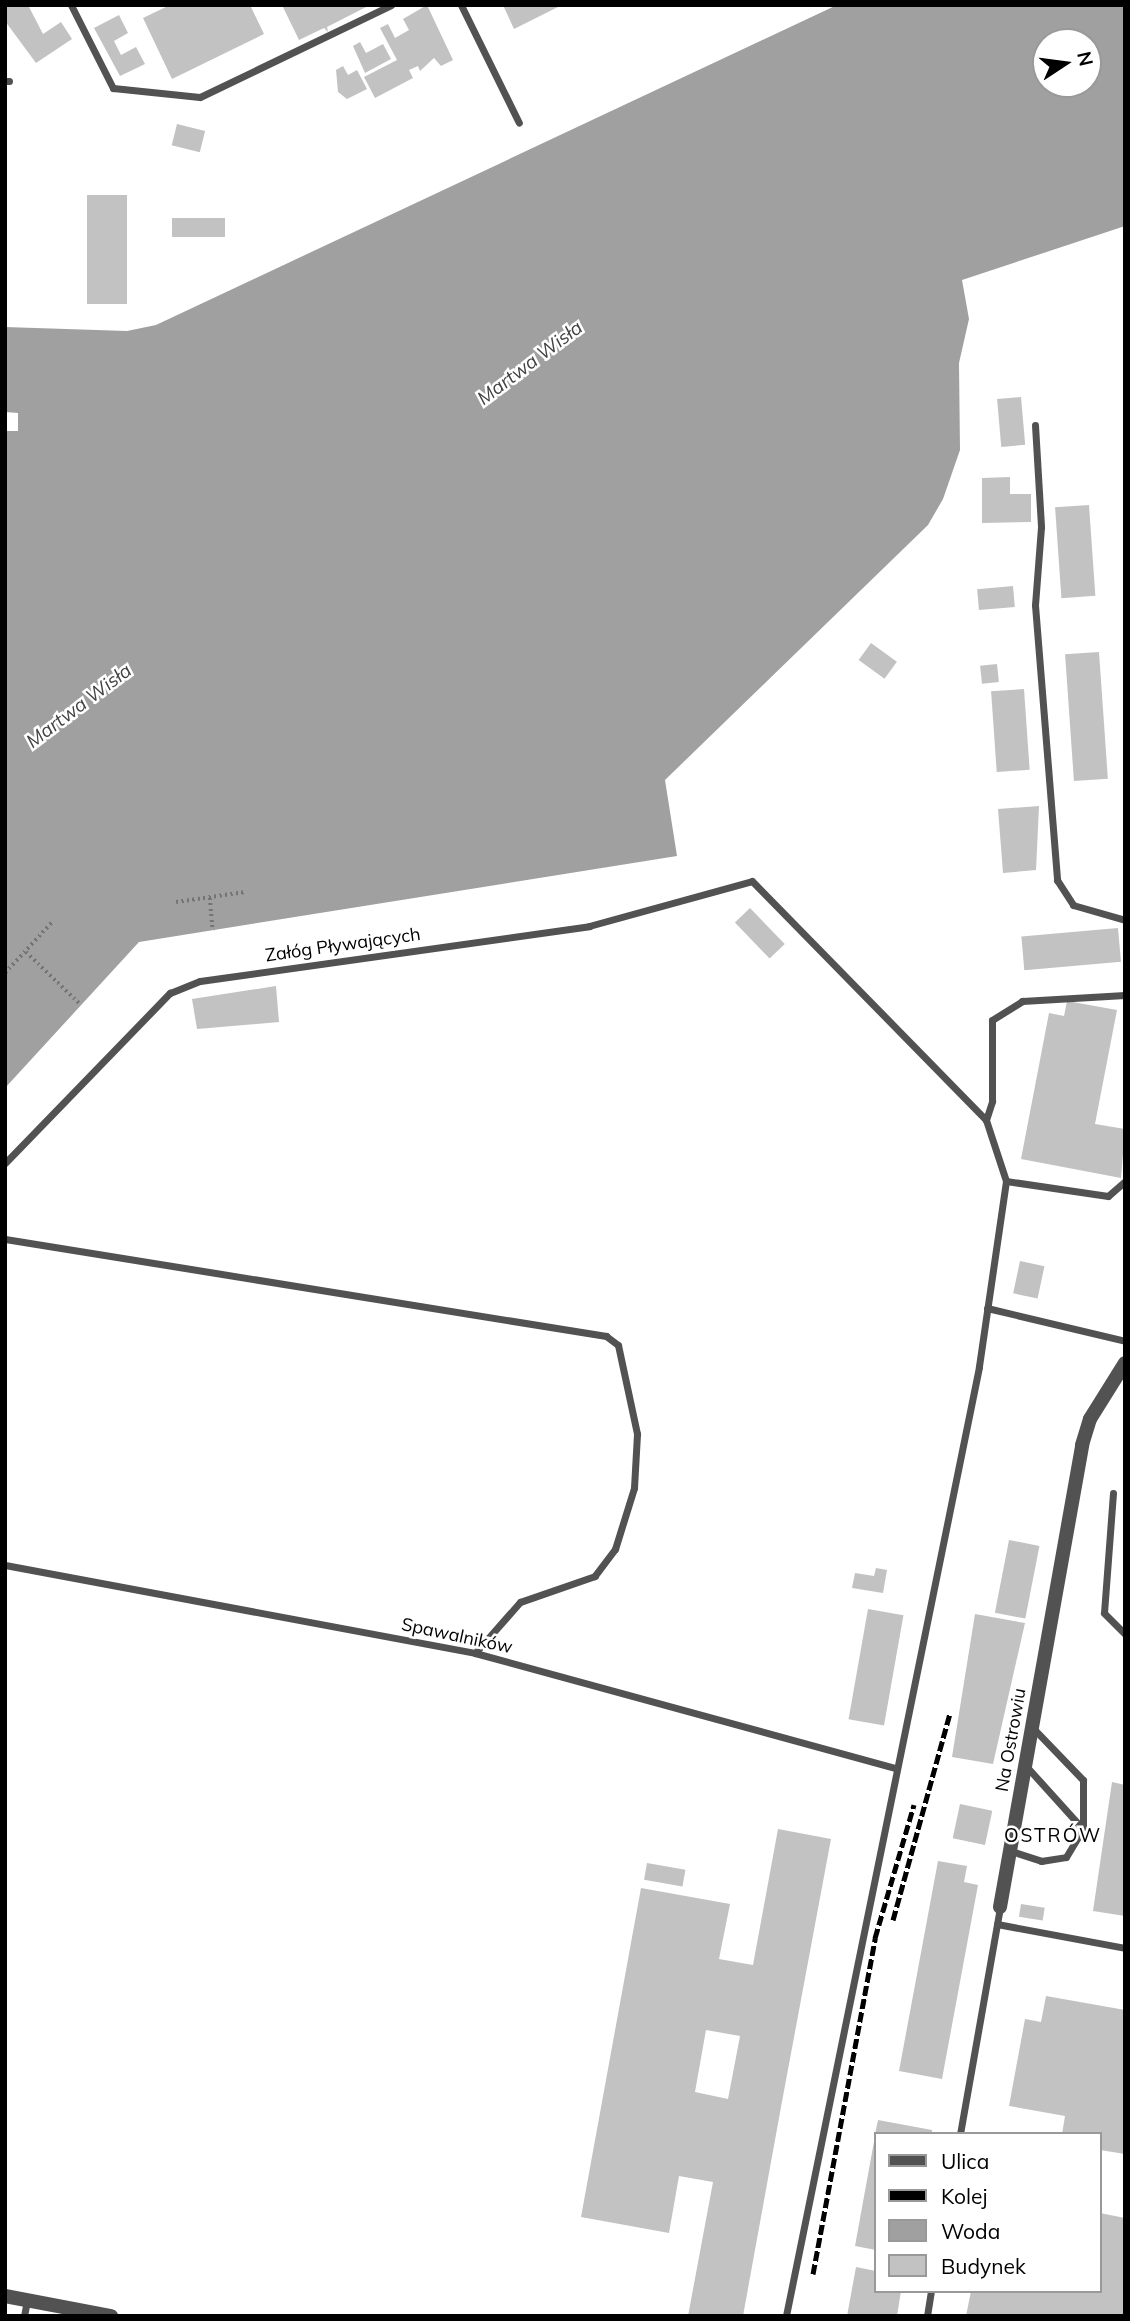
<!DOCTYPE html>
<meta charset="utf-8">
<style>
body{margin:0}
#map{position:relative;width:1130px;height:2321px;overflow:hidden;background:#fff;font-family:Mulish,sans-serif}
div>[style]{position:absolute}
.water>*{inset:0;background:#a0a0a0}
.building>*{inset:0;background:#c2c2c2;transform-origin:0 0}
.path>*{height:3.5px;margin-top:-1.75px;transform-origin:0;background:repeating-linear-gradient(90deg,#747474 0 2px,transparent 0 5.5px)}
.service>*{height:7px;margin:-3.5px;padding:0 3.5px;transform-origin:3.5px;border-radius:3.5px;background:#525252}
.minor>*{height:14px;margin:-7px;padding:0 7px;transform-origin:7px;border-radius:7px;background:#525252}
.rail>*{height:5px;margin-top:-2.5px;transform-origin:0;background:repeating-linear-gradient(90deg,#000 0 10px,transparent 0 13.5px)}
span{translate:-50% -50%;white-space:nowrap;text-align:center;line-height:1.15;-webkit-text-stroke:5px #fff;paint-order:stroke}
.street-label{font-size:18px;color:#000}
.water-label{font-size:19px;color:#414141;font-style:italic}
.neighbourhood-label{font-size:19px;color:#000;letter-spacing:2px}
.frame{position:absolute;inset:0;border:7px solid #000;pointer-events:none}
.legend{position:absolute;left:874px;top:2132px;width:228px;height:161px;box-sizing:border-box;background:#fff;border:2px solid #999;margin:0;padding:9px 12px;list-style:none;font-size:21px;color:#000}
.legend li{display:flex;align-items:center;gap:14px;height:35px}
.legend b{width:35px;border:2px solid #999}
.north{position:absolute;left:1032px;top:28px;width:70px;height:70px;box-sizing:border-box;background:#fff;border:2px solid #999;border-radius:50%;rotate:77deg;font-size:19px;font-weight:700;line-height:28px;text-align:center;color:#000}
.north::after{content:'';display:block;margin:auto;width:24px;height:32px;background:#000;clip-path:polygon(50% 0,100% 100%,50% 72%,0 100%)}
</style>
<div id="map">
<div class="water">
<i style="clip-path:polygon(evenodd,837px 5px,1125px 5px,1125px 226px,962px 280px,969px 319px,959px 363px,960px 450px,943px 499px,928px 525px,665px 780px,677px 856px,139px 942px,5px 1088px,5px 431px,18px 431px,18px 413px,5px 412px,5px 327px,127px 331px,156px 325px,837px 5px,1046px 42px,1088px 42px,1088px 84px,1046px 84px,1046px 42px)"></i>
</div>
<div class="building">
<i style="clip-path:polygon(5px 5px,28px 5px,43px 34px,61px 22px,72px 39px,36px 63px,5px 21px)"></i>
<i style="clip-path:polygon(170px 5px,250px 5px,264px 34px,172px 79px,143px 18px)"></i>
<i style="clip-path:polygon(282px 5px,370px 5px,327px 27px,328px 32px,324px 28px,299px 40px)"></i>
<i style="clip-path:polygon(427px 5px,453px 60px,441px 66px,434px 58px,420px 71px,418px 66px,409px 70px,413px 78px,375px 98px,364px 77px,397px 60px,380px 28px,388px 24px,395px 38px,409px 30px,403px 19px)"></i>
<i style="clip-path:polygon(503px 5px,562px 5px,514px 29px)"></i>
<i style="clip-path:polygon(119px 15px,128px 33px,114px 41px,121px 55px,136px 47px,145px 64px,120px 76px,94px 28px)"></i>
<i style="clip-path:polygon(360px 42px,366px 53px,383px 44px,391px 59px,365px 73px,353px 46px)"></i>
<i style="clip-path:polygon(343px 66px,348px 75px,357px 70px,367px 89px,347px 99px,338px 92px,336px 70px)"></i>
<i style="left:177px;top:124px;width:29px;height:22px;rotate:14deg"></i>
<i style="left:87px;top:195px;width:40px;height:109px"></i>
<i style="left:172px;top:218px;width:53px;height:19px"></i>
<i style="left:1021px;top:397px;width:48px;height:24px;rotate:85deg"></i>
<i style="clip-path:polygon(1010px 477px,1010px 494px,1031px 494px,1031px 522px,982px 523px,982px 478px)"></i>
<i style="left:1089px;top:505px;width:91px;height:34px;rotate:86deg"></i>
<i style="left:1013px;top:586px;width:21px;height:36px;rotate:85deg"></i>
<i style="left:871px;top:643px;width:32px;height:21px;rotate:36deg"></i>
<i style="left:1099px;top:652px;width:127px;height:34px;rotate:86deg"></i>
<i style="left:997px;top:664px;width:18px;height:17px;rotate:84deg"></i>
<i style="left:1024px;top:689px;width:81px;height:33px;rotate:86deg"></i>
<i style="clip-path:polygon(1039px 806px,1036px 870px,1003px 873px,998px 809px)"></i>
<i style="left:750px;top:908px;width:50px;height:21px;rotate:46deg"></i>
<i style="left:1118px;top:928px;width:34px;height:97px;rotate:85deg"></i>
<i style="clip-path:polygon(276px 986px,279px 1022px,197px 1029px,192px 999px)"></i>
<i style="clip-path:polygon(1067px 1001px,1117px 1010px,1095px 1124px,1125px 1129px,1121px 1178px,1021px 1159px,1049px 1013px,1064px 1016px)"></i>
<i style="left:1020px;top:1261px;width:25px;height:33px;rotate:12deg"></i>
<i style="left:1009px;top:1540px;width:31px;height:74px;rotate:11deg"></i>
<i style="clip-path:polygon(876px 1568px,887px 1570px,883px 1593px,852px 1588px,855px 1573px,874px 1576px)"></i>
<i style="left:868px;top:1609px;width:36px;height:112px;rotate:10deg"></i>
<i style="clip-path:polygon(975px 1614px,1025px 1623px,993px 1764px,952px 1757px)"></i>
<i style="clip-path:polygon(1112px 1782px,1125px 1785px,1125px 1916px,1093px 1911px)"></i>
<i style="left:960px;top:1804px;width:33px;height:35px;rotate:12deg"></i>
<i style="clip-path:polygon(evenodd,778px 1829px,831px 1839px,781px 2107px,743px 2316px,688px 2316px,713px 2182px,679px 2176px,669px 2233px,581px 2217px,641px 1888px,730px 1904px,719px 1959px,753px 1965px,778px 1829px,706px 2030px,740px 2036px,728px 2099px,695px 2092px,706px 2030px)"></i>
<i style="clip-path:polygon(938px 1861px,967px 1866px,964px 1882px,978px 1885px,942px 2079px,899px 2071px)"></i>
<i style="left:647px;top:1863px;width:39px;height:17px;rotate:10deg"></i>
<i style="left:1021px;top:1904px;width:24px;height:13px;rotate:9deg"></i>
<i style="clip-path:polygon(1046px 1996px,1125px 2010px,1125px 2154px,1100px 2150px,1100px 2134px,1062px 2134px,1065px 2116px,1009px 2106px,1025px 2019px,1041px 2022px)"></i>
<i style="clip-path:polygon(878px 2120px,932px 2130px,932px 2134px,875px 2134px)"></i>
<i style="clip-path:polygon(875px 2136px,876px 2136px,876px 2250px,855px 2246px)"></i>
<i style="clip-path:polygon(1100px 2213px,1125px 2218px,1125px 2316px,966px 2316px,971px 2291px,1100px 2291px)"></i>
<i style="clip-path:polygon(856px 2267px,876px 2271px,876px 2291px,901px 2291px,897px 2316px,847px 2316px)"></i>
</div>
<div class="path">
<i style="left:210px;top:898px;width:33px;rotate:85deg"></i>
<i style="left:176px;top:902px;width:70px;rotate:-8.2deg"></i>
<i style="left:26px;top:952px;width:76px;rotate:43.9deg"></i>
<i style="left:5px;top:973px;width:69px;rotate:-47.3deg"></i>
</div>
<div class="service">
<i style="left:71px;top:5px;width:93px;rotate:63.2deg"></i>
<i style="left:113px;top:88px;width:87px;rotate:5.9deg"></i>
<i style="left:200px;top:97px;width:212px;rotate:-25.7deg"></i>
<i style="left:461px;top:5px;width:131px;rotate:63.8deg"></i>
<i style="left:5px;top:81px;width:4px"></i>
<i style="left:1035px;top:425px;width:102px;rotate:86.6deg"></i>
<i style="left:1041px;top:527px;width:78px;rotate:94.4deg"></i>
<i style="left:1035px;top:605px;width:276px;rotate:85.4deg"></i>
<i style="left:1057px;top:880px;width:30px;rotate:57deg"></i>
<i style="left:1073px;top:905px;width:54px;rotate:16.1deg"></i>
<i style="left:986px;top:1120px;width:20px;rotate:-72deg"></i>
<i style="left:992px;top:1101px;width:81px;rotate:-90deg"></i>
<i style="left:992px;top:1020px;width:36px;rotate:-32deg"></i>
<i style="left:1022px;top:1001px;width:103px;rotate:-3.3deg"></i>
<i style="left:5px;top:1163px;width:237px;rotate:-45.9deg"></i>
<i style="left:170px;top:993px;width:32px;rotate:-22deg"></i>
<i style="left:200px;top:981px;width:393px;rotate:-8deg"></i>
<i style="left:589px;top:926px;width:169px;rotate:-15.4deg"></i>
<i style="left:752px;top:881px;width:334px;rotate:45.6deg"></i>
<i style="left:986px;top:1120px;width:64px;rotate:71.8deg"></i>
<i style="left:1006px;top:1181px;width:188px;rotate:98.3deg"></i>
<i style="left:979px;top:1367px;width:968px;rotate:101.5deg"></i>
<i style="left:1006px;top:1181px;width:103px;rotate:8.4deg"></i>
<i style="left:1108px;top:1196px;width:23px;rotate:-41deg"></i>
<i style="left:5px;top:1239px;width:609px;rotate:9.17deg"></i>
<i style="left:606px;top:1336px;width:15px;rotate:37deg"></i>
<i style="left:618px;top:1345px;width:91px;rotate:77.9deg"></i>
<i style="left:637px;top:1434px;width:54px;rotate:93.2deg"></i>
<i style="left:634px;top:1488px;width:64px;rotate:107.3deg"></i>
<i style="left:615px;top:1549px;width:34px;rotate:127deg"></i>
<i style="left:595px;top:1576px;width:79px;rotate:160.9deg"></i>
<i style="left:520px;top:1602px;width:68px;rotate:131.4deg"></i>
<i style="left:987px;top:1308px;width:142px;rotate:13.4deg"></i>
<i style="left:1113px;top:1493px;width:120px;rotate:94.3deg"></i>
<i style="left:1104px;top:1613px;width:30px;rotate:45deg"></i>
<i style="left:5px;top:1565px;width:478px;rotate:10.6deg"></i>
<i style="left:475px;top:1653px;width:435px;rotate:15.3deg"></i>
<i style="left:1026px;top:1766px;width:85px;rotate:47.9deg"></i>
<i style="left:1011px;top:1851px;width:32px;rotate:18deg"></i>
<i style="left:1041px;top:1861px;width:25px;rotate:-9deg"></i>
<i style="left:1066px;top:1857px;width:33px;rotate:-59deg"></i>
<i style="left:1083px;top:1829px;width:49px;rotate:-90deg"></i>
<i style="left:1083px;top:1780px;width:72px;rotate:-133.9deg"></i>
<i style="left:997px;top:1924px;width:130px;rotate:10.6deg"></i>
<i style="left:960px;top:2134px;width:230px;rotate:-80deg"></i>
<i style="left:24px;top:2316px;width:15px;rotate:-79deg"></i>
<i style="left:927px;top:2316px;width:25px;rotate:-81deg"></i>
</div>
<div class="minor">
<i style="left:1000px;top:1907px;width:469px;rotate:-79.9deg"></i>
<i style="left:1082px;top:1445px;width:27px;rotate:-73deg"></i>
<i style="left:1090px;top:1419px;width:66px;rotate:-58deg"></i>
<i style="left:5px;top:2296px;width:108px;rotate:10.7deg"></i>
</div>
<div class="rail">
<i style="left:893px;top:1920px;width:215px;rotate:-74.6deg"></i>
<i style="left:813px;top:2274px;width:342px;rotate:-79.5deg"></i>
<i style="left:875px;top:1938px;width:139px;rotate:-73.7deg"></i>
</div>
<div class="street-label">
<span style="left:343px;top:945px;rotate:-8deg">Załóg Pływających</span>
<span style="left:457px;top:1636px;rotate:12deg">Spawalników</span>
<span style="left:1011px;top:1740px;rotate:-80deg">Na Ostrowiu</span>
</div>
<div class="water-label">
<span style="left:530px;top:363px;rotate:-37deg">Martwa Wisła</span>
<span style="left:79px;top:706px;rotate:-37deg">Martwa Wisła</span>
</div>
<div class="neighbourhood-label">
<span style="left:1053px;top:1836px">OSTRÓW</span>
</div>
<div class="frame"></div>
<ul class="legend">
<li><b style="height:9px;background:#525252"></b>Ulica</li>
<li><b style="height:9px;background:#000"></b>Kolej</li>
<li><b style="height:19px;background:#a0a0a0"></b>Woda</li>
<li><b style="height:19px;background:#c2c2c2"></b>Budynek</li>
</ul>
<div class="north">N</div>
</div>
